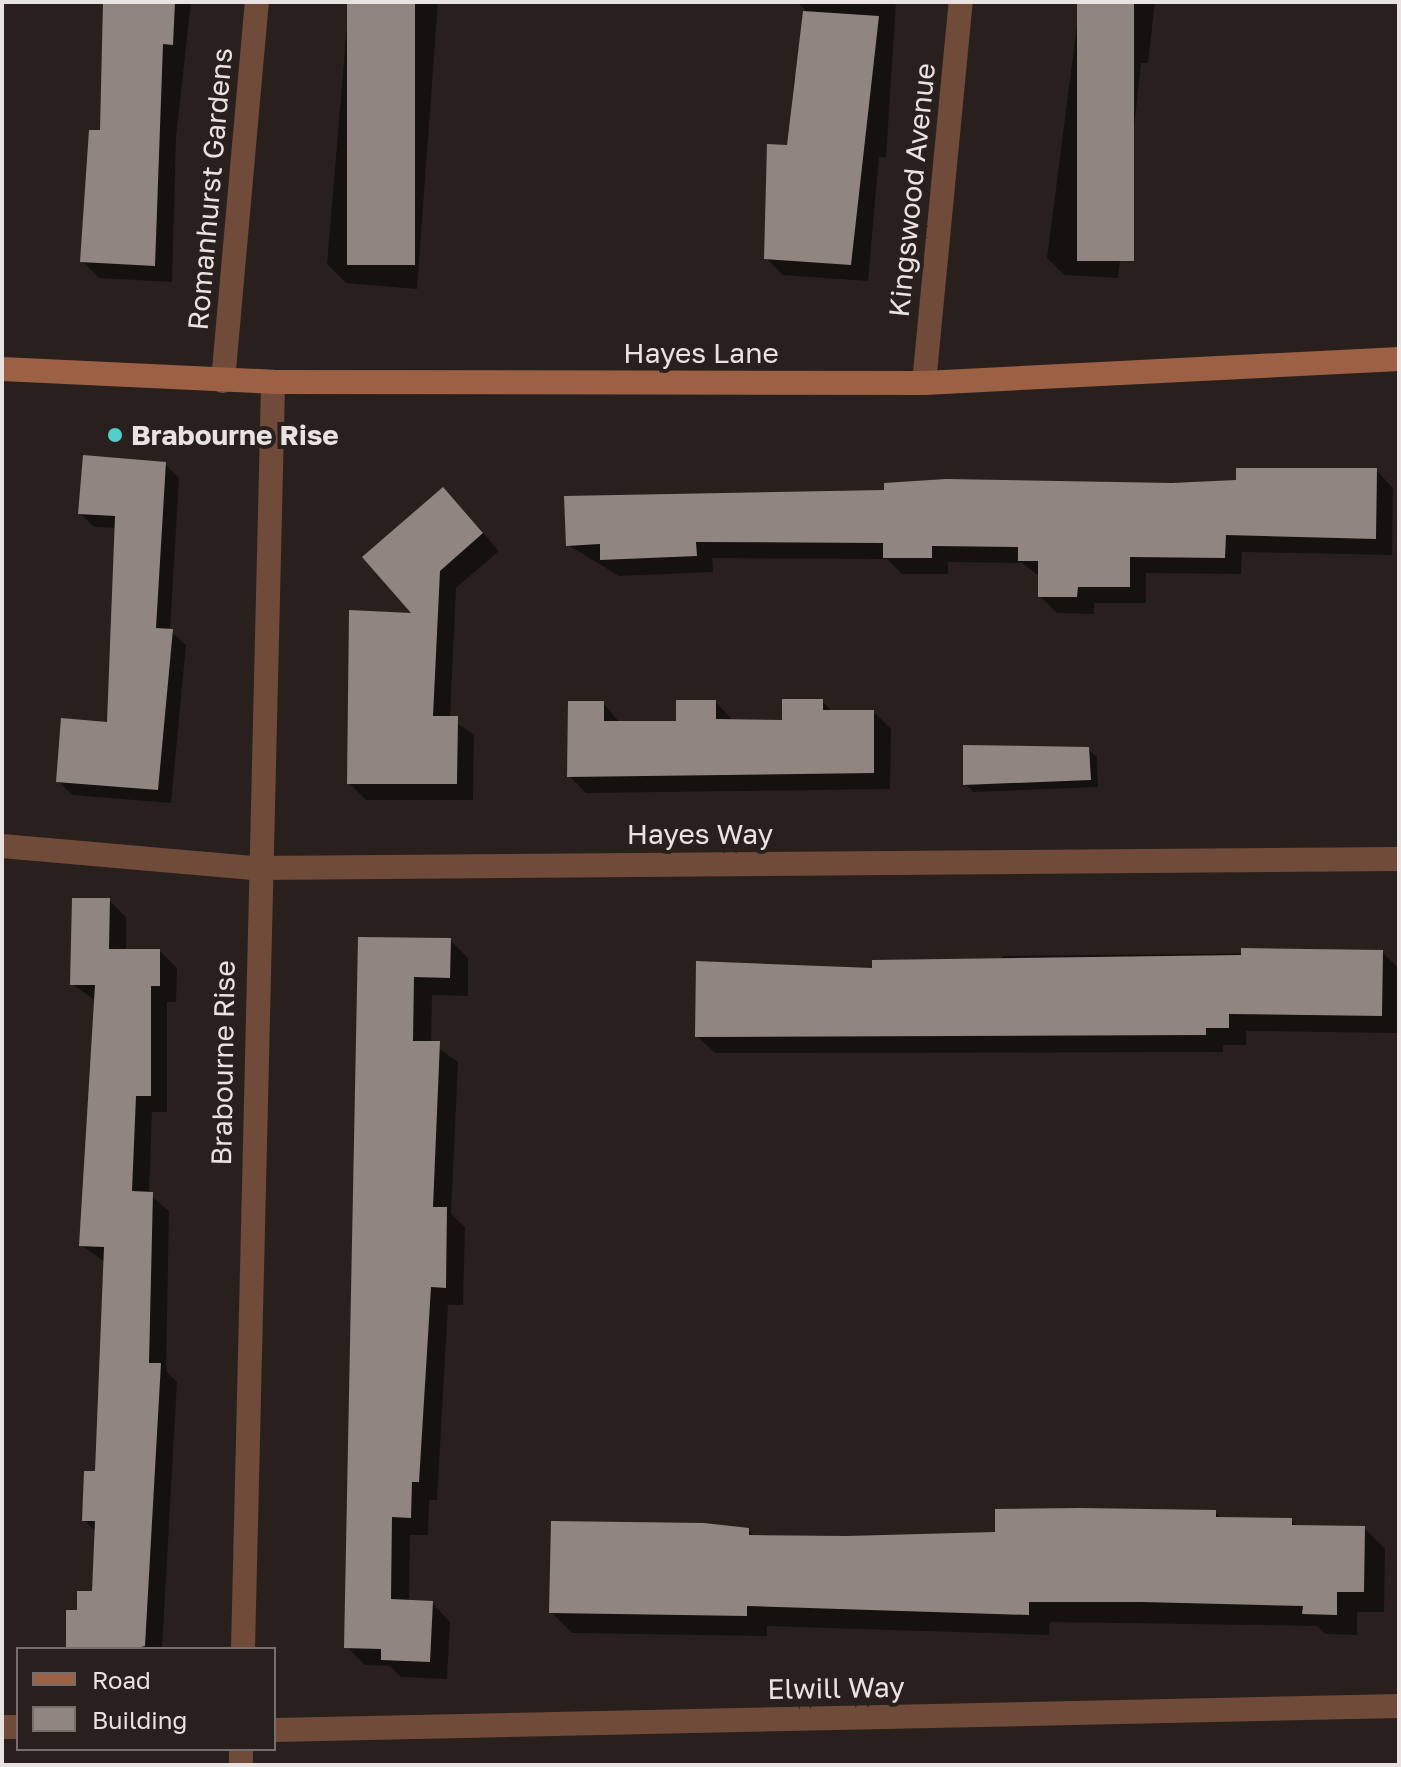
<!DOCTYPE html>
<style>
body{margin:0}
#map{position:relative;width:1401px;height:1767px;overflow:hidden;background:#29201d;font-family:"Golos Text",sans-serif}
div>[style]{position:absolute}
.shadow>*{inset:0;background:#0007}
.building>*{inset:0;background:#908581;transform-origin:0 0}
.street>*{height:24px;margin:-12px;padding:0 12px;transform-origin:12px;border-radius:12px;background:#704b3a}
.secondary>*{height:24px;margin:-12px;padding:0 12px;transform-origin:12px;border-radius:12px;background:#9c6045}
.dots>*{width:22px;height:22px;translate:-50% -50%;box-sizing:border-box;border:4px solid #29201d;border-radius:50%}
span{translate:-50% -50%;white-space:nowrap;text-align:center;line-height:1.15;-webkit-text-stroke:8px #29201d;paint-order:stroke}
.street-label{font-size:28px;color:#e8e3e0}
.poi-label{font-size:28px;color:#e8e3e0;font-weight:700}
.left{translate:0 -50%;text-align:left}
.frame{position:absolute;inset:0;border:4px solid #e8e3e0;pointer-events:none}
.legend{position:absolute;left:16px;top:1647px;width:260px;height:104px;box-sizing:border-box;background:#29201d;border:2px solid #756e6b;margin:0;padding:10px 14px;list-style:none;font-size:24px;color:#e8e3e0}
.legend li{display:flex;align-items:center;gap:16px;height:40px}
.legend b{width:40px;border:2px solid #756e6b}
</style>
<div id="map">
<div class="shadow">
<i style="clip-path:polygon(105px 2px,191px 2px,176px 138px,172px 282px,99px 278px,82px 261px,102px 133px)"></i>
<i style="clip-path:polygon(349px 2px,438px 2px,417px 289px,346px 283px,327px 264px)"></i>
<i style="clip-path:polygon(797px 2px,896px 2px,886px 158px,879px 157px,868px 281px,783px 275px,766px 258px,789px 147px,794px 77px,801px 77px,805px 10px)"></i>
<i style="clip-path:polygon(1080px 2px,1155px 2px,1148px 63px,1141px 63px,1118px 278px,1064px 275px,1047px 258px)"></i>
<i style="clip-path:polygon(165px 464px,179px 478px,170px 631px,186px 645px,171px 803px,72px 795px,58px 781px,109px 724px,117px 528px,94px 527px,80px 513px)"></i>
<i style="clip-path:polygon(1376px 470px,1393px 488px,1392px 555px,1242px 552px,1241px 574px,1146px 573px,1146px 603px,1094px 603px,1094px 614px,1057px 613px,1040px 596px,1040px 577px,1022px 563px,948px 562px,948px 574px,902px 574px,887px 559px,712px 558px,713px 572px,619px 576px,568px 545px)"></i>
<i style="clip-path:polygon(460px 506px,499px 551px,456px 588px,450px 718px,474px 735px,473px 800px,366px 800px,349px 783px)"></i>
<i style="clip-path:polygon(822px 701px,833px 712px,874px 712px,891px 729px,890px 789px,586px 793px,569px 776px,603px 703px,620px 723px,678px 723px,716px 702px,733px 721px,784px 722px)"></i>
<i style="clip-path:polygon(1088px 749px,1097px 757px,1098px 787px,973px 792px,965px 784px)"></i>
<i style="clip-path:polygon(109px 900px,126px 917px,126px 951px,160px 951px,177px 968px,176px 1002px,167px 1002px,167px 1112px,152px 1112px,149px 1194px,169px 1211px,166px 1371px,177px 1382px,162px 1649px,68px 1649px,94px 1593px,97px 1533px,84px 1520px,97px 1473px,105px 1262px,81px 1245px,96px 1001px,72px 984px)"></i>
<i style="clip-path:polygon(360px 939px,450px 940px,468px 958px,468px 996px,432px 995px,431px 1043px,458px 1062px,451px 1214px,465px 1227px,463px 1305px,448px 1305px,437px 1500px,429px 1500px,428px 1535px,410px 1535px,409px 1602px,432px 1603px,450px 1622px,447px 1679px,401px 1677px,390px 1666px,365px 1665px,347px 1647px)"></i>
<i style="clip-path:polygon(1382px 952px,1399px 969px,1399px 1033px,1246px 1031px,1246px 1045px,1223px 1045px,1223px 1052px,715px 1053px,697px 1036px,1002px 964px,1002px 956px)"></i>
<i style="clip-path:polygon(1215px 1512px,1222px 1519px,1291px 1520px,1298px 1527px,1364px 1528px,1385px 1549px,1384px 1612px,1357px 1612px,1357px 1635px,1325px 1634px,1317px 1626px,1050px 1622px,1049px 1635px,767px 1626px,767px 1636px,572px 1633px,551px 1612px,748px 1530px,755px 1537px,847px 1538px,997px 1534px)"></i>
</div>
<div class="building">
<i style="clip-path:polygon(103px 2px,175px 2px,173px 45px,163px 44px,155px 266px,80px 262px,89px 130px,100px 130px)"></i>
<i style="left:347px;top:2px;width:68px;height:263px"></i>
<i style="left:1077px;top:2px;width:57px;height:259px"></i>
<i style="clip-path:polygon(803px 11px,879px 16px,851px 265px,764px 259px,767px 144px,787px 145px)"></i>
<i style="clip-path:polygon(83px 455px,166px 462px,156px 628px,173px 629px,158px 790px,56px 782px,61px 718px,107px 722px,115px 516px,78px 514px)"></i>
<i style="clip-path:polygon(1236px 468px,1377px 468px,1376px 539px,1226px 535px,1225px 558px,1130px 557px,1130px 587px,1078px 587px,1077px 597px,1038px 597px,1038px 561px,1018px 561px,1018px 547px,932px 546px,932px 558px,883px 558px,883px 543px,696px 542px,697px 556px,600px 560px,600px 544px,566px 546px,564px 496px,884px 490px,884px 483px,946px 479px,1172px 483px,1236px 480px)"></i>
<i style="clip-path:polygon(443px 487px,483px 533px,440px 571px,433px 716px,458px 716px,457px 784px,347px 784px,349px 610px,411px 613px,362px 557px)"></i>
<i style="clip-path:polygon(782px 699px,823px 699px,823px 710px,874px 710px,874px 773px,567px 777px,568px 701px,604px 701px,604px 721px,676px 721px,676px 700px,716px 700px,716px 719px,782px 720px)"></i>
<i style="clip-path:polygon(963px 745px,1089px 747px,1091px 780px,963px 785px)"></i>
<i style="clip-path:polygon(72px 898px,110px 898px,109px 949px,160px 949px,160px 986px,151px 986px,151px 1096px,136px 1096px,132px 1191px,153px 1192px,149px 1363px,161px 1363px,145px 1646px,133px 1649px,66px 1649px,66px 1610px,77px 1610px,77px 1591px,92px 1591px,95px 1521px,82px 1521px,84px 1471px,95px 1471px,104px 1247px,79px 1246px,95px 985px,70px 985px)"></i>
<i style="clip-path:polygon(358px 937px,451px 938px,450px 978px,414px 977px,413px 1041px,440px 1041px,433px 1207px,447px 1207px,446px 1288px,431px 1287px,419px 1482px,412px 1482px,411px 1518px,392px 1517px,391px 1599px,433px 1601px,430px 1662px,381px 1660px,381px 1649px,344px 1648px)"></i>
<i style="clip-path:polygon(1241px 948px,1383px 950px,1382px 1016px,1229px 1014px,1229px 1028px,1206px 1028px,1206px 1035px,695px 1037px,696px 961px,872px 968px,872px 960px,1241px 955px)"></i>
<i style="clip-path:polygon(1079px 1508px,1216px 1510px,1216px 1517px,1292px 1518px,1292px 1525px,1365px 1526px,1364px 1592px,1337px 1592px,1337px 1615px,1302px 1614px,1303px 1606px,1142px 1602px,1029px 1602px,1029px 1615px,747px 1606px,747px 1616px,549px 1613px,551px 1521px,704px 1523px,749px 1528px,749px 1535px,847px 1536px,995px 1532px,995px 1509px)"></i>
</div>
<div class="street">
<i style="left:223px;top:381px;width:381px;rotate:-84.9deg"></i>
<i style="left:924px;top:383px;width:383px;rotate:-84.5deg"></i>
<i style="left:2px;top:846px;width:255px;rotate:5deg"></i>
<i style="left:256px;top:868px;width:1143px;rotate:-0.45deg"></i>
<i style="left:243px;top:1649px;width:1267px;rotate:-88.64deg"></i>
<i style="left:2px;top:1727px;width:16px"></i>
<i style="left:274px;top:1730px;width:1125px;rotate:-1.22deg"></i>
<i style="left:241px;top:1765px;width:16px;rotate:-90deg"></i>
</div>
<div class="secondary">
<i style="left:2px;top:369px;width:271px;rotate:2.7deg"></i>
<i style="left:273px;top:382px;width:651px;rotate:0.09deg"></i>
<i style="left:924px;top:383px;width:476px;rotate:-2.9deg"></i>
</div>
<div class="dots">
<i style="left:115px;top:435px;background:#52cdcc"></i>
</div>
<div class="street-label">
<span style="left:210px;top:189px;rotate:-85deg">Romanhurst Gardens</span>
<span style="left:912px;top:190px;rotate:-84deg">Kingswood Avenue</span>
<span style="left:701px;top:353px">Hayes Lane</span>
<span style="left:700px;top:834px">Hayes Way</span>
<span style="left:223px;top:1063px;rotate:-89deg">Brabourne Rise</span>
<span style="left:836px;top:1688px;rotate:-1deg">Elwill Way</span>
</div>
<div class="poi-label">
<span class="left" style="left:131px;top:435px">Brabourne Rise</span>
</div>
<div class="frame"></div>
<ul class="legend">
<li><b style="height:10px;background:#9c6045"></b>Road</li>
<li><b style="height:22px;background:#908581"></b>Building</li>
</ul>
</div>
